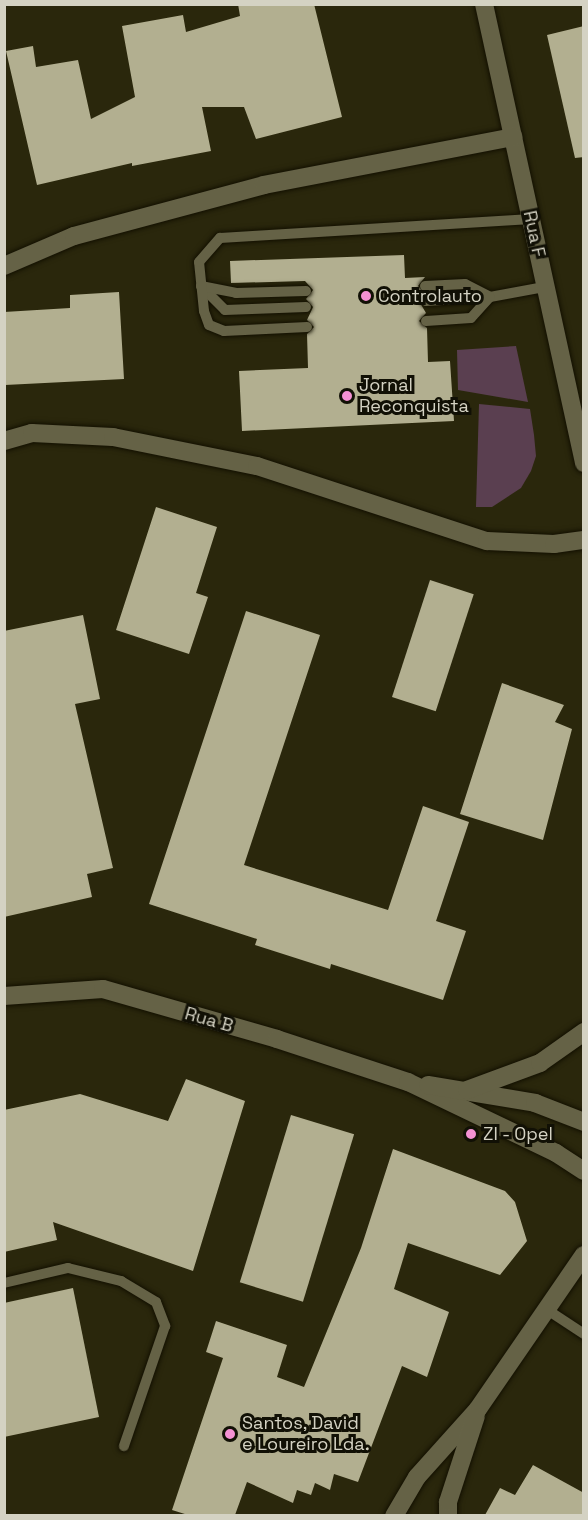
<!DOCTYPE html>
<style>
body{margin:0}
#map{position:relative;width:588px;height:1520px;overflow:hidden;background:#2a270c;font-family:"Space Grotesk",sans-serif}
div>[style]{position:absolute}
.green>*{inset:0;background:#5a3f50}
.building>*{inset:0;background:#b2af90;transform-origin:0 0}
.roads{filter:drop-shadow(0 0 2px #131000) drop-shadow(0 0 2px #131000)}
.lane>*{height:10px;margin:-5px;padding:0 5px;transform-origin:5px;border-radius:5px;background:#656246}
.street>*{height:18px;margin:-9px;padding:0 9px;transform-origin:9px;border-radius:9px;background:#656246}
.dots>*{width:16px;height:16px;translate:-50% -50%;box-sizing:border-box;border:3px solid #111005;border-radius:50%}
span{translate:-50% -50%;white-space:nowrap;text-align:center;line-height:1.15;-webkit-text-stroke:6px #111005;paint-order:stroke}
.street-label{font-size:18px;color:#d4d2c3}
.poi-label{font-size:18px;color:#d4d2c3}
.left{translate:0 -50%;text-align:left}
.frame{position:absolute;inset:0;border:6px solid #d4d2c3;pointer-events:none}
</style>
<div id="map">
<div class="green">
<i style="clip-path:polygon(516px 346px,528px 402px,458px 390px,457px 350px)"></i>
<i style="clip-path:polygon(479px 404px,530px 409px,534px 435px,536px 456px,531px 471px,521px 488px,492px 507px,476px 507px)"></i>
</div>
<div class="building">
<i style="clip-path:polygon(238px 4px,314px 4px,342px 117px,256px 139px,244px 107px,202px 107px,211px 151px,132px 166px,132px 163px,37px 185px,6px 51px,33px 46px,36px 67px,78px 60px,91px 119px,135px 97px,122px 26px,183px 15px,186px 32px,240px 16px)"></i>
<i style="clip-path:polygon(584px 26px,584px 157px,575px 158px,547px 35px)"></i>
<i style="clip-path:polygon(404px 255px,405px 278px,425px 277px,418px 286px,425px 293px,419px 301px,426px 313px,419px 321px,427px 328px,428px 362px,450px 361px,454px 421px,242px 431px,239px 371px,308px 368px,307px 334px,314px 327px,307px 320px,313px 307px,306px 299px,313px 290px,305px 281px,231px 283px,230px 261px)"></i>
<i style="clip-path:polygon(119px 292px,124px 379px,5px 385px,4px 312px,70px 308px,70px 295px)"></i>
<i style="clip-path:polygon(156px 507px,217px 527px,196px 593px,208px 597px,189px 654px,116px 630px)"></i>
<i style="left:430px;top:580px;width:46px;height:123px;rotate:18deg"></i>
<i style="clip-path:polygon(246px 611px,320px 635px,244px 865px,388px 910px,423px 806px,469px 822px,436px 921px,466px 931px,443px 1000px,331px 964px,330px 969px,255px 945px,257px 939px,149px 904px)"></i>
<i style="clip-path:polygon(83px 615px,100px 699px,75px 704px,113px 868px,87px 874px,92px 897px,4px 917px,4px 631px)"></i>
<i style="clip-path:polygon(502px 683px,564px 705px,555px 722px,572px 729px,543px 840px,460px 814px)"></i>
<i style="clip-path:polygon(186px 1079px,245px 1101px,193px 1271px,53px 1222px,57px 1240px,4px 1252px,4px 1110px,80px 1094px,168px 1121px)"></i>
<i style="left:291px;top:1115px;width:66px;height:175px;rotate:17deg"></i>
<i style="clip-path:polygon(393px 1149px,505px 1191px,515px 1202px,527px 1241px,500px 1275px,408px 1243px,394px 1289px,449px 1312px,427px 1377px,402px 1366px,358px 1482px,334px 1474px,330px 1490px,315px 1483px,311px 1495px,297px 1490px,293px 1503px,247px 1482px,235px 1515px,188px 1515px,172px 1510px,223px 1358px,206px 1352px,216px 1321px,287px 1345px,277px 1377px,304px 1387px,361px 1248px)"></i>
<i style="clip-path:polygon(73px 1288px,99px 1417px,4px 1437px,4px 1303px)"></i>
<i style="clip-path:polygon(533px 1465px,584px 1493px,584px 1515px,485px 1515px,500px 1488px,515px 1495px)"></i>
</div>
<div class="roads">
<div class="lane">
<i style="left:201px;top:286px;width:34px;rotate:45deg"></i>
<i style="left:225px;top:310px;width:81px;rotate:-2.1deg"></i>
<i style="left:201px;top:286px;width:36px;rotate:11deg"></i>
<i style="left:236px;top:293px;width:70px;rotate:-1.6deg"></i>
<i style="left:425px;top:286px;width:40px;rotate:-2.9deg"></i>
<i style="left:465px;top:284px;width:28px;rotate:27deg"></i>
<i style="left:490px;top:297px;width:55px;rotate:-10.5deg"></i>
<i style="left:426px;top:301px;width:64px;rotate:-3.6deg"></i>
<i style="left:426px;top:321px;width:45px;rotate:-3.8deg"></i>
<i style="left:471px;top:318px;width:28px;rotate:-48deg"></i>
<i style="left:307px;top:327px;width:83px;rotate:177.2deg"></i>
<i style="left:224px;top:331px;width:16px;rotate:-158deg"></i>
<i style="left:209px;top:325px;width:15px;rotate:-110deg"></i>
<i style="left:204px;top:311px;width:49px;rotate:-95.8deg"></i>
<i style="left:199px;top:262px;width:32px;rotate:-49deg"></i>
<i style="left:220px;top:238px;width:312px;rotate:-3.5deg"></i>
<i style="left:4px;top:1283px;width:66px;rotate:-13.2deg"></i>
<i style="left:68px;top:1268px;width:55px;rotate:13.8deg"></i>
<i style="left:121px;top:1281px;width:41px;rotate:31deg"></i>
<i style="left:156px;top:1302px;width:26px;rotate:69deg"></i>
<i style="left:165px;top:1326px;width:127px;rotate:108.9deg"></i>
<i style="left:546px;top:1309px;width:45px;rotate:33.3deg"></i>
</div>
<div class="street">
<i style="left:484px;top:4px;width:470px;rotate:77.7deg"></i>
<i style="left:4px;top:266px;width:76px;rotate:-23.2deg"></i>
<i style="left:74px;top:236px;width:197px;rotate:-15deg"></i>
<i style="left:264px;top:185px;width:254px;rotate:-10.9deg"></i>
<i style="left:4px;top:441px;width:29px;rotate:-16deg"></i>
<i style="left:32px;top:433px;width:81px;rotate:2.8deg"></i>
<i style="left:113px;top:437px;width:147px;rotate:11.4deg"></i>
<i style="left:257px;top:466px;width:242px;rotate:18.1deg"></i>
<i style="left:487px;top:541px;width:67px;rotate:2.6deg"></i>
<i style="left:554px;top:544px;width:30px;rotate:-8deg"></i>
<i style="left:4px;top:996px;width:99px;rotate:-4deg"></i>
<i style="left:103px;top:989px;width:181px;rotate:16deg"></i>
<i style="left:277px;top:1039px;width:138px;rotate:18.2deg"></i>
<i style="left:408px;top:1082px;width:164px;rotate:25.6deg"></i>
<i style="left:556px;top:1153px;width:33px;rotate:33deg"></i>
<i style="left:428px;top:1085px;width:109px;rotate:9.5deg"></i>
<i style="left:535px;top:1103px;width:53px;rotate:21.2deg"></i>
<i style="left:467px;top:1090px;width:78px;rotate:-20.3deg"></i>
<i style="left:540px;top:1063px;width:54px;rotate:-35.2deg"></i>
<i style="left:394px;top:1516px;width:45px;rotate:-59.5deg"></i>
<i style="left:417px;top:1477px;width:91px;rotate:-48.1deg"></i>
<i style="left:478px;top:1409px;width:187px;rotate:-55.5deg"></i>
<i style="left:448px;top:1516px;width:14px;rotate:-90deg"></i>
<i style="left:448px;top:1502px;width:90px;rotate:-72deg"></i>
</div>
</div>
<div class="dots">
<i style="left:366px;top:296px;background:#f491d3"></i>
<i style="left:347px;top:396px;background:#f491d3"></i>
<i style="left:471px;top:1134px;background:#f491d3"></i>
<i style="left:230px;top:1434px;background:#f491d3"></i>
</div>
<div class="street-label">
<span style="left:534px;top:234px;rotate:78deg">Rua F</span>
<span style="left:209px;top:1020px;rotate:16deg">Rua B</span>
</div>
<div class="poi-label">
<span class="left" style="left:378px;top:296px">Controlauto</span>
<span class="left" style="left:359px;top:396px">Jornal<br>Reconquista</span>
<span class="left" style="left:483px;top:1134px">ZI - Opel</span>
<span class="left" style="left:242px;top:1434px">Santos, David<br>e Loureiro Lda.</span>
</div>
<div class="frame"></div>
</div>
